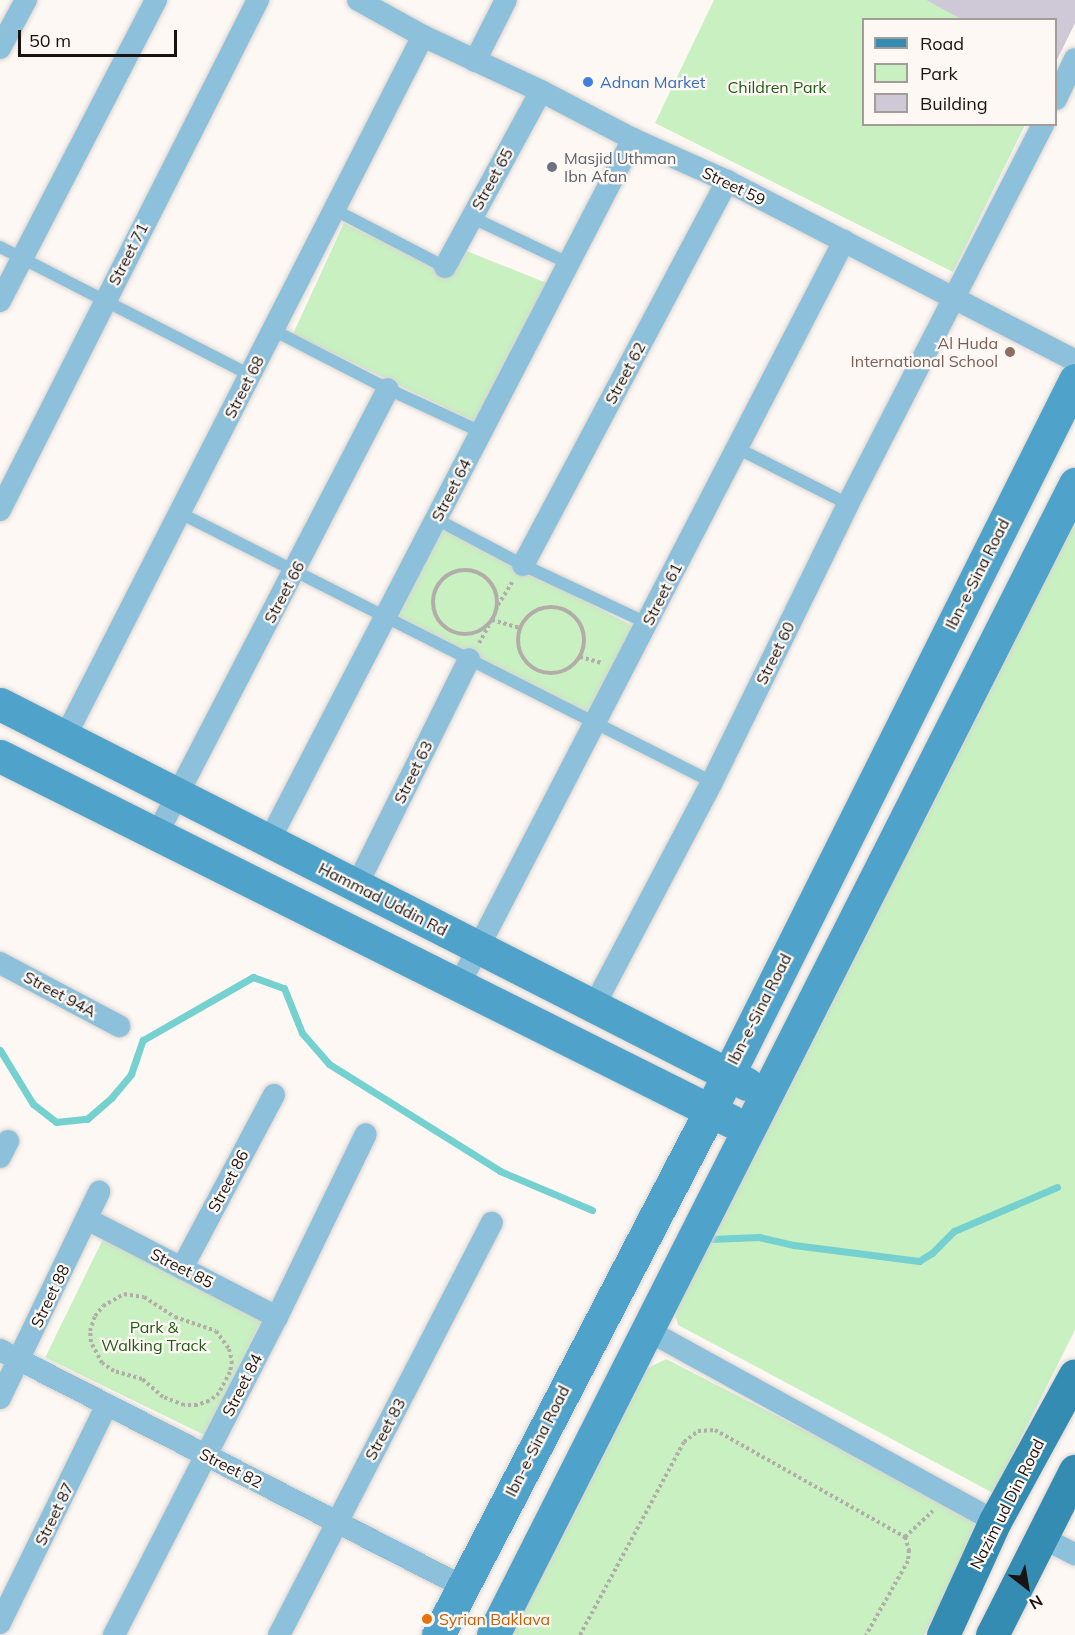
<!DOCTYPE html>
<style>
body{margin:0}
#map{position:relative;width:1075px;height:1635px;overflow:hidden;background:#fef8f4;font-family:Mulish,sans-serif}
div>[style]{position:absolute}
.green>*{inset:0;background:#c8f0c1;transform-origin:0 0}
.stream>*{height:7px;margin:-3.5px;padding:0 3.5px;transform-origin:3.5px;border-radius:3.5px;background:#75d0d0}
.building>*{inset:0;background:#cec8d7}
.path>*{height:4px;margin-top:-2px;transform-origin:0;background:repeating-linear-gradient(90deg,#b2ada9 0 3px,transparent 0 6px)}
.path>.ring{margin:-2px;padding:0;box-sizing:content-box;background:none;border:4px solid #b2ada9;border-radius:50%}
.roads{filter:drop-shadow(0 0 2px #d9d4d0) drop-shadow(0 0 2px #d9d4d0)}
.lane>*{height:12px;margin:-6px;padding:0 6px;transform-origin:6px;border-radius:6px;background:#8dc0db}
.street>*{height:22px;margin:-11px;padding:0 11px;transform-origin:11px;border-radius:11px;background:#8dc0db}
.secondary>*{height:33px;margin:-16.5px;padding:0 16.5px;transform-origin:16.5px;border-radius:16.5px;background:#4fa3cb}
.primary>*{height:33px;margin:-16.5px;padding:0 16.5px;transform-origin:16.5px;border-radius:16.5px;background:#358cb3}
.dots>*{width:16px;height:16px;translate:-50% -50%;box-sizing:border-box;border:3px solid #fef8f4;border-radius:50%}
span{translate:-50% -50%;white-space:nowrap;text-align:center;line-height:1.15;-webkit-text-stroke:4.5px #fef8f4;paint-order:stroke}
.shop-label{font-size:16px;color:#366cbe}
.left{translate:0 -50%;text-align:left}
.park-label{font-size:16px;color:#205b16}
.worship-label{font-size:16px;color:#5b616d}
.street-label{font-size:16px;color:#191411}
.education-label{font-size:16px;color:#785e54}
.right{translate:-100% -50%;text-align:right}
.food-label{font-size:16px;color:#c56008}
.legend{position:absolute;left:862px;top:18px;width:195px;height:108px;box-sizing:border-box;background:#fef8f4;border:2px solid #a29d99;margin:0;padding:8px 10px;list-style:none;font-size:18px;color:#191411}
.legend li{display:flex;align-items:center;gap:12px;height:30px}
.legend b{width:30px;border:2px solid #a29d99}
.north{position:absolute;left:997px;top:1557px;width:60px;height:60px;-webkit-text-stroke:4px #fef8f4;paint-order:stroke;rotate:149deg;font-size:16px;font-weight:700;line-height:24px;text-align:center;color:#191411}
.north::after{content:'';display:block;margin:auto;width:21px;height:27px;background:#191411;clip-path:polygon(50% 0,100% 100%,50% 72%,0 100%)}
.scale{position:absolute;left:18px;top:30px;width:159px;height:27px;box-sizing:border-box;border:3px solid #191411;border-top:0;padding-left:8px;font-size:18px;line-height:21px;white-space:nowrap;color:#191411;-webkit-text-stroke:4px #fef8f4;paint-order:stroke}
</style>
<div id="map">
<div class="green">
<i style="clip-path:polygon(714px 0,926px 0,963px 19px,864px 20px,864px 124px,1025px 125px,953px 272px,655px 123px)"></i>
<i style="clip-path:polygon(344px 223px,448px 273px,464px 250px,549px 284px,477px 423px,293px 334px)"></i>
<i style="clip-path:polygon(1075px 508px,1075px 1330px,993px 1493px,678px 1325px,673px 1304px)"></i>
<i style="left:444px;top:526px;width:220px;height:101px;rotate:28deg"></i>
<i style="left:104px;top:1237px;width:178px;height:134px;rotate:26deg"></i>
<i style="clip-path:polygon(666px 1359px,966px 1513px,974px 1524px,970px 1543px,924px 1635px,510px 1635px,644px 1370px)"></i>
</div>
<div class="stream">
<i style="left:0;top:1050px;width:63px;rotate:58.6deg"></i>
<i style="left:33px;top:1104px;width:29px;rotate:38deg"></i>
<i style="left:56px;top:1122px;width:31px;rotate:-6deg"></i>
<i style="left:87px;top:1119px;width:33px;rotate:-41deg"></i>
<i style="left:112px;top:1097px;width:30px;rotate:-50deg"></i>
<i style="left:131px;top:1074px;width:36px;rotate:-71deg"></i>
<i style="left:143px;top:1040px;width:127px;rotate:-29.8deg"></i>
<i style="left:253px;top:977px;width:33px;rotate:20deg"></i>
<i style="left:284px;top:988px;width:48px;rotate:68.2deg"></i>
<i style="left:302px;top:1033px;width:41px;rotate:48.9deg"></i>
<i style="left:329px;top:1064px;width:202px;rotate:32deg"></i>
<i style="left:500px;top:1171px;width:100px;rotate:23deg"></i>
<i style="left:710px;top:1239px;width:49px;rotate:-2.3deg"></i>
<i style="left:759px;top:1237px;width:36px;rotate:13deg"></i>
<i style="left:794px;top:1245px;width:126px;rotate:7.3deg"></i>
<i style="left:919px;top:1261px;width:15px;rotate:-32deg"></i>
<i style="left:932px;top:1253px;width:31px;rotate:-45deg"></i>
<i style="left:954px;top:1231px;width:112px;rotate:-23.1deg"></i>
</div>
<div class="building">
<i style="clip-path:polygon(926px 0,1075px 0,1075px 23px,1056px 62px,1056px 20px,963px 20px)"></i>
</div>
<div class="path">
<i class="ring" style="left:433px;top:570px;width:60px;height:60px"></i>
<i style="left:498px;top:605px;width:28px;rotate:-58deg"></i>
<i class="ring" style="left:518px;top:607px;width:62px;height:62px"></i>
<i style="left:492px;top:620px;width:29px;rotate:16deg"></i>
<i style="left:479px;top:643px;width:20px;rotate:-60deg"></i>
<i style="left:580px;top:657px;width:23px;rotate:15deg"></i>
<i style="left:124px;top:1294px;width:20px;rotate:9deg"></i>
<i style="left:144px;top:1297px;width:37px;rotate:33deg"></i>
<i style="left:175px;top:1317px;width:43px;rotate:18.9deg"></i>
<i style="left:216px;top:1331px;width:22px;rotate:54deg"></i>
<i style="left:229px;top:1349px;width:12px;rotate:76deg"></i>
<i style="left:232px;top:1361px;width:11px;rotate:100deg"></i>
<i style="left:230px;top:1372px;width:24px;rotate:118deg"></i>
<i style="left:219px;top:1393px;width:13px;rotate:141deg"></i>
<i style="left:209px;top:1401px;width:13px;rotate:162deg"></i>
<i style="left:197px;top:1405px;width:13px;rotate:180deg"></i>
<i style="left:184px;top:1405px;width:22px;rotate:-159deg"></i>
<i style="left:163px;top:1397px;width:28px;rotate:-139deg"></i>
<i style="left:142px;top:1379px;width:29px;rotate:-164deg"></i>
<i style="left:114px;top:1371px;width:14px;rotate:-146deg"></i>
<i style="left:102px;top:1363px;width:24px;rotate:-118deg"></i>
<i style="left:91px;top:1342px;width:11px;rotate:-95deg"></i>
<i style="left:90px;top:1331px;width:16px;rotate:-72deg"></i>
<i style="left:95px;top:1316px;width:13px;rotate:-51deg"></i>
<i style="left:103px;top:1306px;width:24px;rotate:-30deg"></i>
<i style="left:905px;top:1537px;width:38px;rotate:-43deg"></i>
<i style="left:580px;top:1635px;width:219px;rotate:-61.7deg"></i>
<i style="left:684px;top:1442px;width:18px;rotate:-38deg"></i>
<i style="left:698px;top:1431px;width:17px;rotate:-3deg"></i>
<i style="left:715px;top:1430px;width:218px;rotate:29.4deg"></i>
<i style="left:905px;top:1537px;width:14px;rotate:73deg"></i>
<i style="left:909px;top:1550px;width:11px;rotate:95deg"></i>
<i style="left:908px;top:1561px;width:85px;rotate:119.6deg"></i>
</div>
<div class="roads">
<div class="lane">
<i style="left:335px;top:210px;width:124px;rotate:27.4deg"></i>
<i style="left:471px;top:217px;width:107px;rotate:25.4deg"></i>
<i style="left:0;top:247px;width:281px;rotate:27.1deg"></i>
<i style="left:273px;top:330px;width:129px;rotate:27.2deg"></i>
<i style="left:388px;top:389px;width:102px;rotate:24.8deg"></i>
<i style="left:737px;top:448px;width:124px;rotate:26.8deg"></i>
<i style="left:180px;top:513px;width:596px;rotate:26.82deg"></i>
<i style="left:436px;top:519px;width:98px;rotate:27.9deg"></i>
<i style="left:523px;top:565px;width:137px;rotate:25.1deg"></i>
</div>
<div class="street">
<i style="left:358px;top:0;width:74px;rotate:29deg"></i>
<i style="left:423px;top:36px;width:130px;rotate:25deg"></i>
<i style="left:541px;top:91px;width:104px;rotate:27.6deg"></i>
<i style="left:633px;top:139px;width:103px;rotate:24.1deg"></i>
<i style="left:727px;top:181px;width:392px;rotate:27.3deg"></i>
<i style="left:0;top:48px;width:55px;rotate:-61.6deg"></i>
<i style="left:475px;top:61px;width:68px;rotate:-63.1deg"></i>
<i style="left:1056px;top:99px;width:44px;rotate:-64.6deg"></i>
<i style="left:445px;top:267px;width:200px;rotate:-61.4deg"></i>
<i style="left:0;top:301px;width:339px;rotate:-62.6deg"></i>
<i style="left:0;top:510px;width:572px;rotate:-63.17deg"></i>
<i style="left:523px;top:565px;width:435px;rotate:-62deg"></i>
<i style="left:65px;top:737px;width:787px;rotate:-62.95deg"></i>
<i style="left:157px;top:834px;width:501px;rotate:-62.57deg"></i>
<i style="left:269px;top:841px;width:791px;rotate:-62.59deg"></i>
<i style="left:357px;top:885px;width:252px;rotate:-63.6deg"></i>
<i style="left:0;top:963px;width:135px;rotate:27.9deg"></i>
<i style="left:459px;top:985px;width:838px;rotate:-62.64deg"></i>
<i style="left:594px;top:1006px;width:253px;rotate:-62.2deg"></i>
<i style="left:712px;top:782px;width:309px;rotate:-63.9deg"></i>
<i style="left:848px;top:504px;width:427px;rotate:-62.8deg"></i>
<i style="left:0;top:1157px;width:18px;rotate:-63deg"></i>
<i style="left:87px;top:1219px;width:214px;rotate:27.3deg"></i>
<i style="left:182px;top:1268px;width:196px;rotate:-62deg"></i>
<i style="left:647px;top:1330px;width:397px;rotate:28.8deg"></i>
<i style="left:0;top:1350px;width:519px;rotate:27.06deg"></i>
<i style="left:0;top:1398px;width:229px;rotate:-64.3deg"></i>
<i style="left:1041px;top:1537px;width:38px;rotate:27deg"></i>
<i style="left:0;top:1623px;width:243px;rotate:-63.9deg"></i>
<i style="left:114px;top:1635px;width:357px;rotate:-62.9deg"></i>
<i style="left:277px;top:1317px;width:203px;rotate:-64.1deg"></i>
<i style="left:279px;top:1635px;width:464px;rotate:-62.7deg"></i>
</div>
<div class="secondary">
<i style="left:0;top:704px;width:838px;rotate:26.96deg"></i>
<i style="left:0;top:756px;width:817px;rotate:26.53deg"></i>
<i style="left:438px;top:1635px;width:590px;rotate:-62.57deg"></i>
<i style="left:710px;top:1111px;width:817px;rotate:-63.47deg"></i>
<i style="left:493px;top:1635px;width:1290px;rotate:-63.18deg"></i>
</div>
<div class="primary">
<i style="left:943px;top:1635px;width:125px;rotate:-65.5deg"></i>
<i style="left:995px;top:1521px;width:166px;rotate:-61.3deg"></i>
<i style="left:992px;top:1635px;width:184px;rotate:-63.2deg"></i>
</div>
</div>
<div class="dots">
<i style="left:588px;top:82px;background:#3f7fe0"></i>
<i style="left:552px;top:167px;background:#6b7280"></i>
<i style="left:1010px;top:352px;background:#8d6e63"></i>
<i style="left:427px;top:1619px;background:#e8710a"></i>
</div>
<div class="shop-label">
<span class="left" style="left:600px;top:82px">Adnan Market</span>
</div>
<div class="park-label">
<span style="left:777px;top:87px">Children Park</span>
<span style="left:154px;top:1336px">Park &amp;<br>Walking Track</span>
</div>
<div class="worship-label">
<span class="left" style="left:564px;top:167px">Masjid Uthman<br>Ibn Afan</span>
</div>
<div class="street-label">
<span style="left:492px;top:179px;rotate:-61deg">Street 65</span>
<span style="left:734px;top:186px;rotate:26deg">Street 59</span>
<span style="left:128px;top:254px;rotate:-63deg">Street 71</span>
<span style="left:625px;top:373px;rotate:-62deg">Street 62</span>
<span style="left:244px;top:387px;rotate:-63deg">Street 68</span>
<span style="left:451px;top:490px;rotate:-63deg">Street 64</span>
<span style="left:977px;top:574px;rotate:-63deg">Ibn-e-Sina Road</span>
<span style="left:284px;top:592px;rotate:-62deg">Street 66</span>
<span style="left:662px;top:594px;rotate:-63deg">Street 61</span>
<span style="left:775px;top:653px;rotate:-64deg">Street 60</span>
<span style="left:413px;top:772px;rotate:-64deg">Street 63</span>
<span style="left:383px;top:899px;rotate:27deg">Hammad Uddin Rd</span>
<span style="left:60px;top:994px;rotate:28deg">Street 94A</span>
<span style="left:759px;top:1009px;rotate:-63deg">Ibn-e-Sina Road</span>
<span style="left:228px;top:1181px;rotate:-62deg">Street 86</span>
<span style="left:182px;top:1268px;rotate:27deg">Street 85</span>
<span style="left:50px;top:1296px;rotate:-64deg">Street 88</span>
<span style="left:242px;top:1385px;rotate:-63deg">Street 84</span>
<span style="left:385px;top:1429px;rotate:-62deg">Street 83</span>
<span style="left:537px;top:1441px;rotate:-63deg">Ibn-e-Sina Road</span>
<span style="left:231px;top:1468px;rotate:27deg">Street 82</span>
<span style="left:1007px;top:1504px;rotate:-63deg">Nazim ud Din Road</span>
<span style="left:54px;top:1514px;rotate:-64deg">Street 87</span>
</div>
<div class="education-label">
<span class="right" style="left:998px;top:352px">Al Huda<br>International School</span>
</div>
<div class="food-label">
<span class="left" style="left:439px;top:1619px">Syrian Baklava</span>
</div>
<ul class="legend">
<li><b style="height:8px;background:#358cb3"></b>Road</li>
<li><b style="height:16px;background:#c8f0c1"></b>Park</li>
<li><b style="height:16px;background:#cec8d7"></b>Building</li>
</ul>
<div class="north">N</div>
<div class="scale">50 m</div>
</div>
